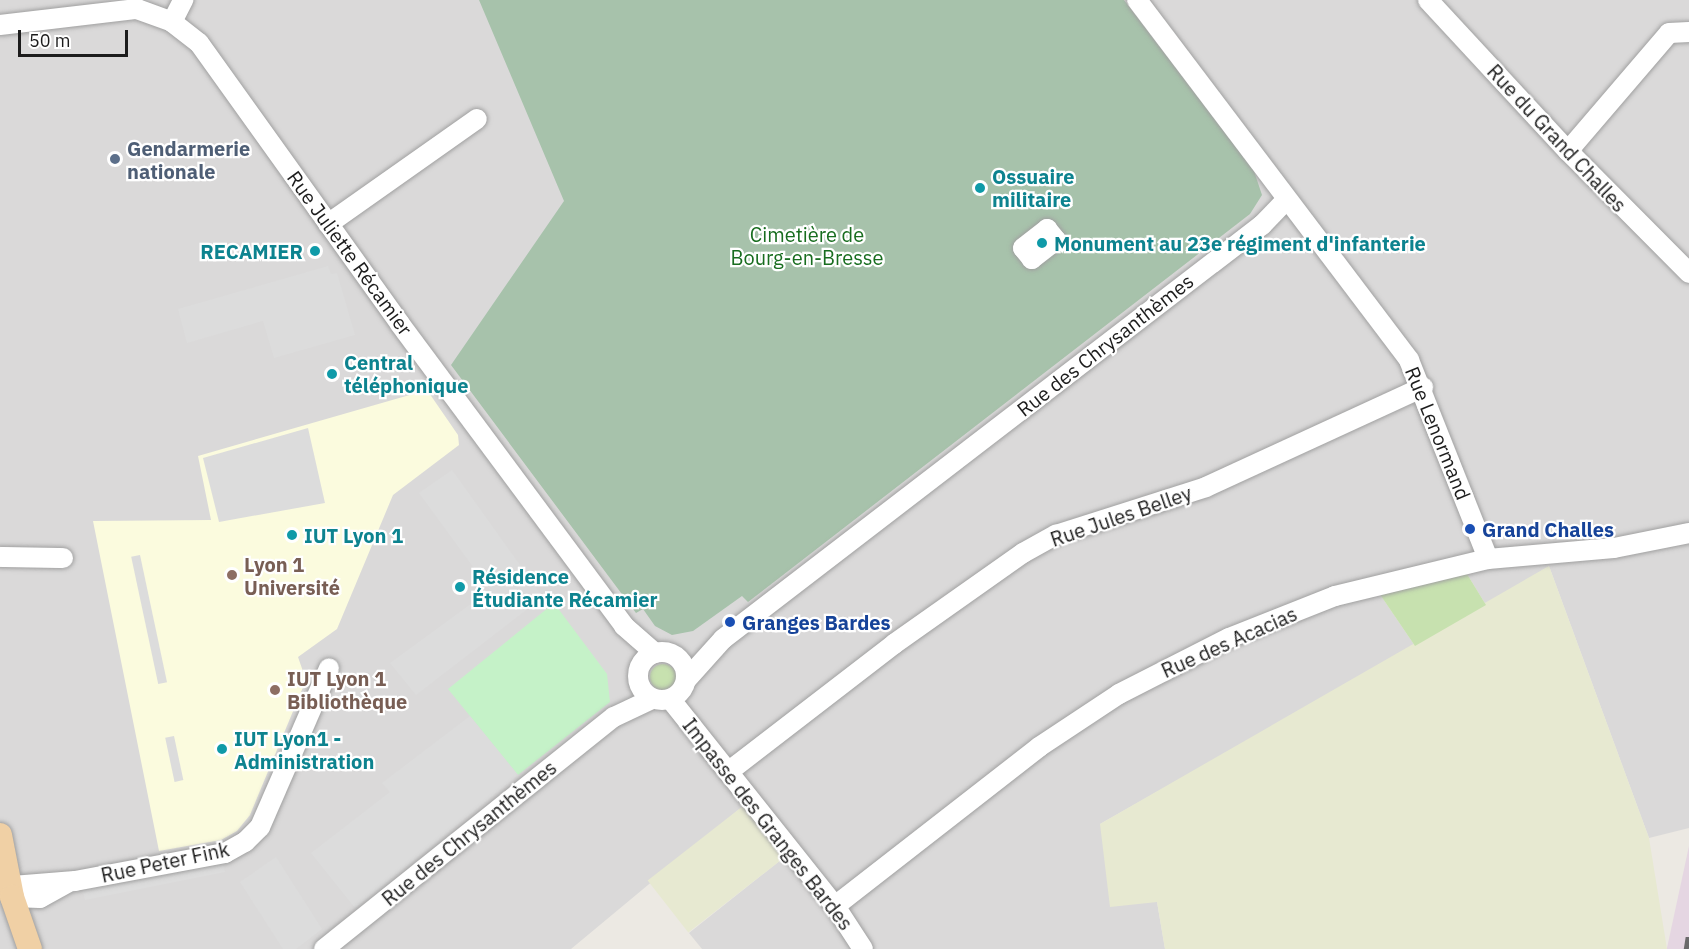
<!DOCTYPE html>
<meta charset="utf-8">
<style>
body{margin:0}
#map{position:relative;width:1689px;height:949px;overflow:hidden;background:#ece9e3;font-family:"IBM Plex Sans",sans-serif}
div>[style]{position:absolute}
.residential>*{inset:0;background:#dad9d9}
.industrial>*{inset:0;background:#e5d6e2}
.education>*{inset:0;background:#fbfbde}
.farmland>*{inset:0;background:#e7e9d1;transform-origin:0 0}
.grass>*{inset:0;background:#c7e1af}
.round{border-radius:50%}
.cemetery>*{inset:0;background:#a7c2ab}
.park>*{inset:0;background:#c5f2c8}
.parking>*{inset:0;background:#dcdcdc;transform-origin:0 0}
.roads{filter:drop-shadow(0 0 2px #a0a0a0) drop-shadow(0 0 2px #a0a0a0)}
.minor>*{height:20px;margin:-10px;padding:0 10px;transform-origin:10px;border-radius:10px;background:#fff}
.minor>.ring{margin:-10px;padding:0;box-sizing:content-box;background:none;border:20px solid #fff;border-radius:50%}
.major>*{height:24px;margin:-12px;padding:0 12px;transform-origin:12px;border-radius:12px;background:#f0d0a5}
.rail>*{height:4.5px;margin-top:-2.25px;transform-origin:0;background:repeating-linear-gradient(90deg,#6a6a6a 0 12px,transparent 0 24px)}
.dots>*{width:16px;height:16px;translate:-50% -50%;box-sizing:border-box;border:3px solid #fff;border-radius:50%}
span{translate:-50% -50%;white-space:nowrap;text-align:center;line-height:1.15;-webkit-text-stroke:4.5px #fff;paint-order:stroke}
.street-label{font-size:20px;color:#1c1c1c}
.service-label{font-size:20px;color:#4e5e75;font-weight:700}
.left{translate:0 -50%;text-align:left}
.culture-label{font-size:20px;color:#0d838f;font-weight:700}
.right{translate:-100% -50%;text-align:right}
.park-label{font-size:20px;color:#186d1f}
.transit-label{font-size:20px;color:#164399;font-weight:700}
.education-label{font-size:20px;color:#785e54;font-weight:700}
.scale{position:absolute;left:18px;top:30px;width:110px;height:27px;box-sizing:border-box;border:3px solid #1c1c1c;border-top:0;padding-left:8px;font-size:18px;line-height:21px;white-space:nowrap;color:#1c1c1c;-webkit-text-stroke:4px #fff;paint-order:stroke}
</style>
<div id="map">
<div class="residential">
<i style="clip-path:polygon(0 0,1689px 0,1689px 828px,1649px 838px,1549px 566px,1486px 605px,1464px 569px,1379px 593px,1415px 646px,1100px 824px,1157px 902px,1165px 949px,702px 949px,689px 933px,782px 859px,743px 806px,571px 949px,0 949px)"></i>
</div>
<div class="industrial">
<i style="clip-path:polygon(1689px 846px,1689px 949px,1667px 949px,1667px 948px)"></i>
</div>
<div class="education">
<i style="clip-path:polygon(427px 390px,458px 435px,459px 445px,393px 495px,337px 629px,298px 657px,306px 680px,250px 815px,237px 831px,221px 840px,159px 851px,93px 521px,211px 520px,198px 456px)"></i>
</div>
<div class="farmland">
<i style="clip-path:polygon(1549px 566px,1649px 838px,1667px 949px,1165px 949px,1157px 902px,1110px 907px,1100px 824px)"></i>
<i style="left:743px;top:806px;width:66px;height:121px;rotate:52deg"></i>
</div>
<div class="grass">
<i style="clip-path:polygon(1464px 569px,1486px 605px,1415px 646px,1379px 593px)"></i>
<i class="round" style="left:650px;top:664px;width:26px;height:26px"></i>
</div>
<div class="cemetery">
<i style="clip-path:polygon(479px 0,1124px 0,1254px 171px,1262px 195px,1250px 214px,748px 602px,742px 596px,693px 631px,672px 635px,655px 626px,643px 609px,636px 613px,451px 365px,564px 201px)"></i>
</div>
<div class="park">
<i style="clip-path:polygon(554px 603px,607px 674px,610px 702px,518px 775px,448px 689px)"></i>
</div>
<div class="parking">
<i style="clip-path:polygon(328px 266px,331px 274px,337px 273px,355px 335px,274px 358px,263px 321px,187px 343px,178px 309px)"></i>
<i style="clip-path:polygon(308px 428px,325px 503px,219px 522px,203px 458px)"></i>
<i style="clip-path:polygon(452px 470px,543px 597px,416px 695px,390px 663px,490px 590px,419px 493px)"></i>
<i style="left:140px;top:555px;width:130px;height:9px;rotate:78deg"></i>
<i style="clip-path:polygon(470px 716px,518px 775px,355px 908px,311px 853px,390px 792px,382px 783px)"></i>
<i style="left:174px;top:736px;width:45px;height:9px;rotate:78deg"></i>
<i style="clip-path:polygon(276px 857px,322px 929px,296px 949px,283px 949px,240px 882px)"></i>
<i style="clip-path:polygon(223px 864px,225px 872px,85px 900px,82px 889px)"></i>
</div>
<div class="roads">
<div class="minor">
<i style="left:1137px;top:0;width:451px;rotate:52.9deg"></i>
<i style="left:1409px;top:360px;width:214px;rotate:68.3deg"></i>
<i style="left:1428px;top:0;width:206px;rotate:47.2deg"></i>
<i style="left:1568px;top:151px;width:172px;rotate:45.2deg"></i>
<i style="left:172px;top:22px;width:25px;rotate:-63deg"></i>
<i style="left:0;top:25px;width:138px;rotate:-6.7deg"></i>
<i style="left:137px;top:9px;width:37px;rotate:20deg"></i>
<i style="left:172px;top:22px;width:34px;rotate:38deg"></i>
<i style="left:199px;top:43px;width:345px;rotate:54.4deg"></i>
<i style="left:400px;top:324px;width:376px;rotate:53.4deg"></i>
<i style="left:624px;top:626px;width:41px;rotate:41.1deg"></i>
<i style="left:1568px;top:151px;width:155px;rotate:-49.4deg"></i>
<i style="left:1669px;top:33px;width:20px;rotate:-3deg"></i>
<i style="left:328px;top:224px;width:182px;rotate:-35.2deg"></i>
<i style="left:1047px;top:229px;width:14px;rotate:51deg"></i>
<i style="left:1056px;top:240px;width:31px;rotate:142deg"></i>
<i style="left:1032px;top:259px;width:14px;rotate:-129deg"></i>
<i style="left:1023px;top:248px;width:31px;rotate:-38deg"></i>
<i style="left:0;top:557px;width:63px;rotate:0.9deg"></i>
<i class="ring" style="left:638px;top:652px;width:28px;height:28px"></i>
<i style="left:687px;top:679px;width:54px;rotate:-48deg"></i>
<i style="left:723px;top:639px;width:680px;rotate:-37.53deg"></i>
<i style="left:1262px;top:225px;width:35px;rotate:-46deg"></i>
<i style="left:671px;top:700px;width:263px;rotate:51.5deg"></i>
<i style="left:835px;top:906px;width:51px;rotate:56.9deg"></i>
<i style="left:728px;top:772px;width:210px;rotate:-37.6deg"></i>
<i style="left:894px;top:644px;width:158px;rotate:-35.2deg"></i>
<i style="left:1023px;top:553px;width:38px;rotate:-29deg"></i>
<i style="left:1056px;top:535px;width:157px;rotate:-17.7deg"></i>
<i style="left:1206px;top:487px;width:239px;rotate:-24.7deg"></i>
<i style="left:0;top:887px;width:75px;rotate:-4.6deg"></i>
<i style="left:75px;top:881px;width:153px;rotate:-10.6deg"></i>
<i style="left:225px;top:853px;width:23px;rotate:-29deg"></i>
<i style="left:245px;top:842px;width:21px;rotate:-45deg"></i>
<i style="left:260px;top:827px;width:173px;rotate:-66.5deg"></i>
<i style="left:12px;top:897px;width:28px;rotate:2deg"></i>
<i style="left:40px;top:898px;width:31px;rotate:-29deg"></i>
<i style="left:835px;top:906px;width:259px;rotate:-37.9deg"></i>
<i style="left:1039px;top:747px;width:96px;rotate:-33.5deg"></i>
<i style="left:1119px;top:694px;width:123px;rotate:-27deg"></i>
<i style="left:1229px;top:638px;width:114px;rotate:-21.6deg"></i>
<i style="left:1335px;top:596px;width:157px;rotate:-13.6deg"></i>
<i style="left:1488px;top:559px;width:126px;rotate:-5deg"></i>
<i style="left:1614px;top:548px;width:76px;rotate:-11.3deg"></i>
<i style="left:324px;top:949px;width:371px;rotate:-38.7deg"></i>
<i style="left:614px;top:717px;width:42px;rotate:-25.3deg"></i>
</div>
<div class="major">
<i style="left:0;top:835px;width:63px;rotate:79deg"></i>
<i style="left:12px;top:897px;width:55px;rotate:70.9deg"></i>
</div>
</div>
<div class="rail">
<i style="left:1686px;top:949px;width:19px;rotate:-81deg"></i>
</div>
<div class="dots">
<i style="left:115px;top:159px;background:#5c6f8a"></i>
<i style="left:980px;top:188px;background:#0f9aa8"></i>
<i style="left:1042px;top:243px;background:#0f9aa8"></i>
<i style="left:315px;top:251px;background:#0f9aa8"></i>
<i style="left:332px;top:374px;background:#0f9aa8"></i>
<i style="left:1470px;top:529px;background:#1a4fb4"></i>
<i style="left:292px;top:535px;background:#0f9aa8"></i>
<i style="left:232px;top:575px;background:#8d6e63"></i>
<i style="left:460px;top:587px;background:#0f9aa8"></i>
<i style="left:730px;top:622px;background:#1a4fb4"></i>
<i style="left:275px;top:690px;background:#8d6e63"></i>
<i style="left:222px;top:749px;background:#0f9aa8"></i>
</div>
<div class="street-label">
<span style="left:1557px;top:138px;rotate:47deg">Rue du Grand Challes</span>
<span style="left:350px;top:253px;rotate:54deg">Rue Juliette Récamier</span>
<span style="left:1105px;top:345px;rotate:-38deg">Rue des Chrysanthèmes</span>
<span style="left:1438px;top:433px;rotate:68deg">Rue Lenormand</span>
<span style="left:1121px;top:516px;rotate:-19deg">Rue Jules Belley</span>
<span style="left:1229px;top:642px;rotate:-24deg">Rue des Acacias</span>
<span style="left:768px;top:824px;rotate:52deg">Impasse des Granges Bardes</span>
<span style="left:469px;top:833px;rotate:-39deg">Rue des Chrysanthèmes</span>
<span style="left:165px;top:862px;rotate:-12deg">Rue Peter Fink</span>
</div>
<div class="service-label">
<span class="left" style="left:127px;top:160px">Gendarmerie<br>nationale</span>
</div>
<div class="culture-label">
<span class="left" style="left:992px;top:188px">Ossuaire<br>militaire</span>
<span class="left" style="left:1054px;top:243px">Monument au 23e régiment d'infanterie</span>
<span class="right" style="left:303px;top:251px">RECAMIER</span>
<span class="left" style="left:344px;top:374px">Central<br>téléphonique</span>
<span class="left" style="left:304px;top:535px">IUT Lyon 1</span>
<span class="left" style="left:472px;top:588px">Résidence<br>Étudiante Récamier</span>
<span class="left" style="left:234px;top:750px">IUT Lyon1 -<br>Administration</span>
</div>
<div class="park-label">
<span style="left:807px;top:246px">Cimetière de<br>Bourg-en-Bresse</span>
</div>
<div class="transit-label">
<span class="left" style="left:1482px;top:529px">Grand Challes</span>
<span class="left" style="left:742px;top:622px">Granges Bardes</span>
</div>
<div class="education-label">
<span class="left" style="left:244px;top:576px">Lyon 1<br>Université</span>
<span class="left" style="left:287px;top:690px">IUT Lyon 1<br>Bibliothèque</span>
</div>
<div class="scale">50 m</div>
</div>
